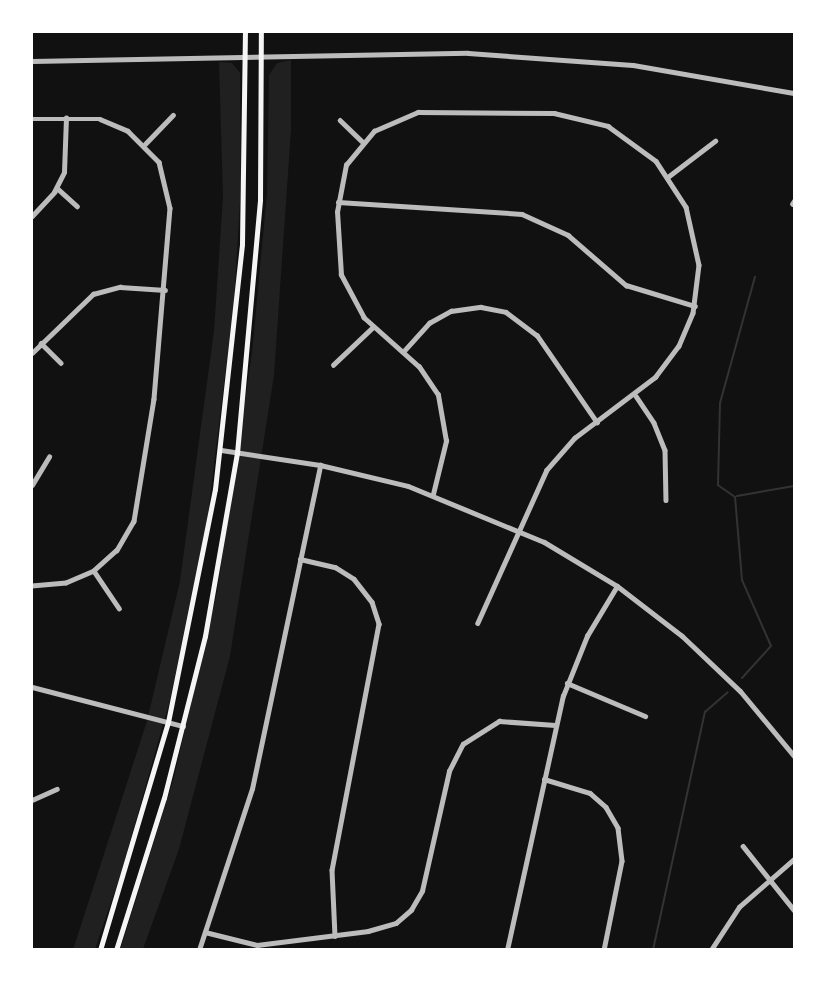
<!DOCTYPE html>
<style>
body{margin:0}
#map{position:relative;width:826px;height:981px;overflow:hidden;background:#111;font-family:Manrope,sans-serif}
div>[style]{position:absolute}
.green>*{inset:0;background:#202020}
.stream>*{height:2px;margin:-1px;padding:0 1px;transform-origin:1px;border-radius:1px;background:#333}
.minor>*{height:4.5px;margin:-2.25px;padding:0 2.25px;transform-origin:2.25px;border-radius:2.25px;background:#bcbcbc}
.tertiary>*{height:5px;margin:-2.5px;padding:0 2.5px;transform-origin:2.5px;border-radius:2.5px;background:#bcbcbc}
.secondary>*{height:5px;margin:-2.5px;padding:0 2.5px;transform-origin:2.5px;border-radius:2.5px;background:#f5f5f5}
span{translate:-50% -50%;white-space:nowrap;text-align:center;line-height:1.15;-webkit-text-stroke:7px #fff;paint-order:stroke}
.frame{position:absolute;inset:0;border:33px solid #fff;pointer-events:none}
</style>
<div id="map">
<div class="green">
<i style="clip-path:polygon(291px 60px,291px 130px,274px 375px,230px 656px,179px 849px,143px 949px,120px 950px,173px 781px,217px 592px,252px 353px,267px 193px,269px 75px,277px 63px)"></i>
<i style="clip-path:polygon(219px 62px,232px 63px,240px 73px,241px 184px,234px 302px,208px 514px,170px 700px,121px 873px,95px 949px,73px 950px,147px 721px,180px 581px,214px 331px,223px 197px)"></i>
</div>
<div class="stream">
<i style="left:737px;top:496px;width:58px;rotate:-10deg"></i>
<i style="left:742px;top:678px;width:43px;rotate:-47.8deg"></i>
<i style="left:771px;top:646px;width:72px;rotate:-113.7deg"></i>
<i style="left:742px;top:580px;width:83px;rotate:-94.8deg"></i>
<i style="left:735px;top:497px;width:21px;rotate:-145deg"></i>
<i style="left:718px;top:485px;width:82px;rotate:-88.6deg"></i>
<i style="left:720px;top:403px;width:131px;rotate:-74.5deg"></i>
<i style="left:653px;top:950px;width:244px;rotate:-77.7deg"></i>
<i style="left:705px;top:712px;width:30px;rotate:-41deg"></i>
</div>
<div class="minor">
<i style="left:32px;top:119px;width:68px"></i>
<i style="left:100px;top:119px;width:30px;rotate:23deg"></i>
<i style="left:128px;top:131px;width:44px;rotate:45deg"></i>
<i style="left:159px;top:162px;width:47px;rotate:76.6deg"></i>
<i style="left:170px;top:208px;width:192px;rotate:94.8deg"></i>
<i style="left:154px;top:399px;width:124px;rotate:99.3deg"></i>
<i style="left:134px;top:521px;width:34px;rotate:120deg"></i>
<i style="left:117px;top:550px;width:31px;rotate:138deg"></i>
<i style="left:94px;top:571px;width:30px;rotate:157deg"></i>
<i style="left:66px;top:583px;width:34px;rotate:175deg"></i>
<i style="left:340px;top:120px;width:30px;rotate:44deg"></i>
<i style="left:145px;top:144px;width:40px;rotate:-46deg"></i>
<i style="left:669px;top:176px;width:58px;rotate:-37.3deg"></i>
<i style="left:57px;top:188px;width:27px;rotate:42deg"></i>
<i style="left:338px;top:202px;width:184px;rotate:3.7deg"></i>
<i style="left:522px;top:214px;width:51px;rotate:24.5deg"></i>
<i style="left:568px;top:235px;width:77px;rotate:40.8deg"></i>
<i style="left:626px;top:285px;width:72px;rotate:16.9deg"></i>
<i style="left:792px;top:204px;width:4px;rotate:-56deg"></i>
<i style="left:32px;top:216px;width:33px;rotate:-47deg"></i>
<i style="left:54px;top:192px;width:22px;rotate:-63deg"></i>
<i style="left:64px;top:172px;width:54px;rotate:-87.9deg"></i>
<i style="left:41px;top:343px;width:28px;rotate:45deg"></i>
<i style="left:403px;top:352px;width:39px;rotate:-48deg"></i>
<i style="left:429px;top:323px;width:25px;rotate:-29deg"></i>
<i style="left:451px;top:311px;width:30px;rotate:-8deg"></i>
<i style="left:481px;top:307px;width:25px;rotate:11deg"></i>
<i style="left:506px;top:312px;width:39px;rotate:37deg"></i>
<i style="left:537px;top:335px;width:106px;rotate:55.4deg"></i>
<i style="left:32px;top:353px;width:85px;rotate:-44deg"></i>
<i style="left:93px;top:294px;width:28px;rotate:-15deg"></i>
<i style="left:120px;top:287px;width:45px;rotate:3.8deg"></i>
<i style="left:333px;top:365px;width:54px;rotate:-43.5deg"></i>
<i style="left:636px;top:396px;width:32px;rotate:56deg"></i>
<i style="left:654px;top:423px;width:29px;rotate:68deg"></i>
<i style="left:665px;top:450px;width:50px;rotate:88.9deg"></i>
<i style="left:32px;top:485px;width:33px;rotate:-59deg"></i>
<i style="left:433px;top:494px;width:55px;rotate:-76.2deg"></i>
<i style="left:446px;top:441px;width:47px;rotate:-99.9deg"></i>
<i style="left:438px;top:395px;width:34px;rotate:-124deg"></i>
<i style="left:419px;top:367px;width:74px;rotate:-138.3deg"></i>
<i style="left:364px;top:318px;width:49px;rotate:-118.1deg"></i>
<i style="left:341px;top:275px;width:63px;rotate:-93.6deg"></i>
<i style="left:337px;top:212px;width:48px;rotate:-79.2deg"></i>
<i style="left:346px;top:165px;width:44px;rotate:-50.5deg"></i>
<i style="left:374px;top:131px;width:48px;rotate:-23.4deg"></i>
<i style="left:418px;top:112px;width:136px;rotate:0.4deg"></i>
<i style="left:554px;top:113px;width:56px;rotate:13.5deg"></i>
<i style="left:608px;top:126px;width:59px;rotate:36.1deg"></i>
<i style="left:656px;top:161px;width:55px;rotate:56.9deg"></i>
<i style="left:686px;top:207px;width:59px;rotate:77.4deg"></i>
<i style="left:699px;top:265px;width:48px;rotate:97.1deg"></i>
<i style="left:693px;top:313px;width:36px;rotate:113deg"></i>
<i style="left:679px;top:346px;width:39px;rotate:127deg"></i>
<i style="left:656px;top:377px;width:101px;rotate:143deg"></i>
<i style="left:575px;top:438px;width:43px;rotate:131.2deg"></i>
<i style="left:547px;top:470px;width:168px;rotate:114.3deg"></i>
<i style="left:300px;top:559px;width:36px;rotate:13deg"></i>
<i style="left:335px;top:567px;width:22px;rotate:32deg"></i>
<i style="left:354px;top:579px;width:29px;rotate:52deg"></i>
<i style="left:372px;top:602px;width:23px;rotate:72deg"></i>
<i style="left:379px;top:624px;width:250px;rotate:100.8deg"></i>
<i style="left:332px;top:870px;width:66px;rotate:87.4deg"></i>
<i style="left:94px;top:571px;width:45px;rotate:56deg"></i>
<i style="left:567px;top:683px;width:85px;rotate:22.9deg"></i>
<i style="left:544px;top:779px;width:48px;rotate:16.9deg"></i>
<i style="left:590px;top:793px;width:21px;rotate:41deg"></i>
<i style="left:606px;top:807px;width:24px;rotate:60deg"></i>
<i style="left:618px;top:828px;width:33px;rotate:83deg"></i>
<i style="left:622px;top:861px;width:91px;rotate:101.4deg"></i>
<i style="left:32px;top:800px;width:27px;rotate:-24deg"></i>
<i style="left:743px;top:846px;width:82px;rotate:51.4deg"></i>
<i style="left:205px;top:932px;width:54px;rotate:14deg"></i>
<i style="left:257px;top:945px;width:112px;rotate:-7.2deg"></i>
<i style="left:368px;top:931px;width:29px;rotate:-16deg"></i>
<i style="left:396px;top:923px;width:20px;rotate:-41deg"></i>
<i style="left:411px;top:910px;width:22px;rotate:-60deg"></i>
<i style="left:422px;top:891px;width:123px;rotate:-77.3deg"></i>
<i style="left:449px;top:771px;width:30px;rotate:-63deg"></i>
<i style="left:463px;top:744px;width:43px;rotate:-32.6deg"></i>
<i style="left:499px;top:721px;width:56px;rotate:4.1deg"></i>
<i style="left:199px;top:950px;width:169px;rotate:-71.8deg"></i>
<i style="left:252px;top:789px;width:331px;rotate:-78.1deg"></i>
<i style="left:507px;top:950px;width:260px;rotate:-77.6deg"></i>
<i style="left:563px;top:696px;width:65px;rotate:-68.2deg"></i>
<i style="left:587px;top:636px;width:58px;rotate:-59deg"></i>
<i style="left:711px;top:950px;width:51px;rotate:-56.9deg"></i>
<i style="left:739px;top:907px;width:73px;rotate:-41.1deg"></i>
</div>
<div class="tertiary">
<i style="left:32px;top:61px;width:436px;rotate:-1.1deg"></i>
<i style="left:468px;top:53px;width:165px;rotate:4.2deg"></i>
<i style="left:633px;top:65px;width:163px;rotate:9.9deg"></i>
<i style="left:221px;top:450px;width:100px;rotate:8.6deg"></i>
<i style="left:320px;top:465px;width:90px;rotate:13.4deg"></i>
<i style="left:408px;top:486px;width:147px;rotate:22.4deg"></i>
<i style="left:544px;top:542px;width:85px;rotate:31.1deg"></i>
<i style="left:617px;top:586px;width:82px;rotate:37.6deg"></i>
<i style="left:682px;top:636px;width:80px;rotate:43.5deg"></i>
<i style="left:740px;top:691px;width:85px;rotate:50.3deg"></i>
<i style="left:32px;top:687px;width:156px;rotate:14.5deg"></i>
</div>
<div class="secondary">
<i style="left:100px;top:950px;width:238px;rotate:-73.4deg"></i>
<i style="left:168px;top:722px;width:238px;rotate:-78.6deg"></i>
<i style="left:215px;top:489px;width:246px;rotate:-83.7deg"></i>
<i style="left:242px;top:244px;width:212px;rotate:-89.2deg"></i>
<i style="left:116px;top:950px;width:159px;rotate:-72.5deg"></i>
<i style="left:164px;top:798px;width:167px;rotate:-75.8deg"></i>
<i style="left:205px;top:636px;width:186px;rotate:-80.1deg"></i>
<i style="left:237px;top:453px;width:254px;rotate:-84.8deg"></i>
<i style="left:260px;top:200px;width:168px;rotate:-89.7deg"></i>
</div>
<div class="frame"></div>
</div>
